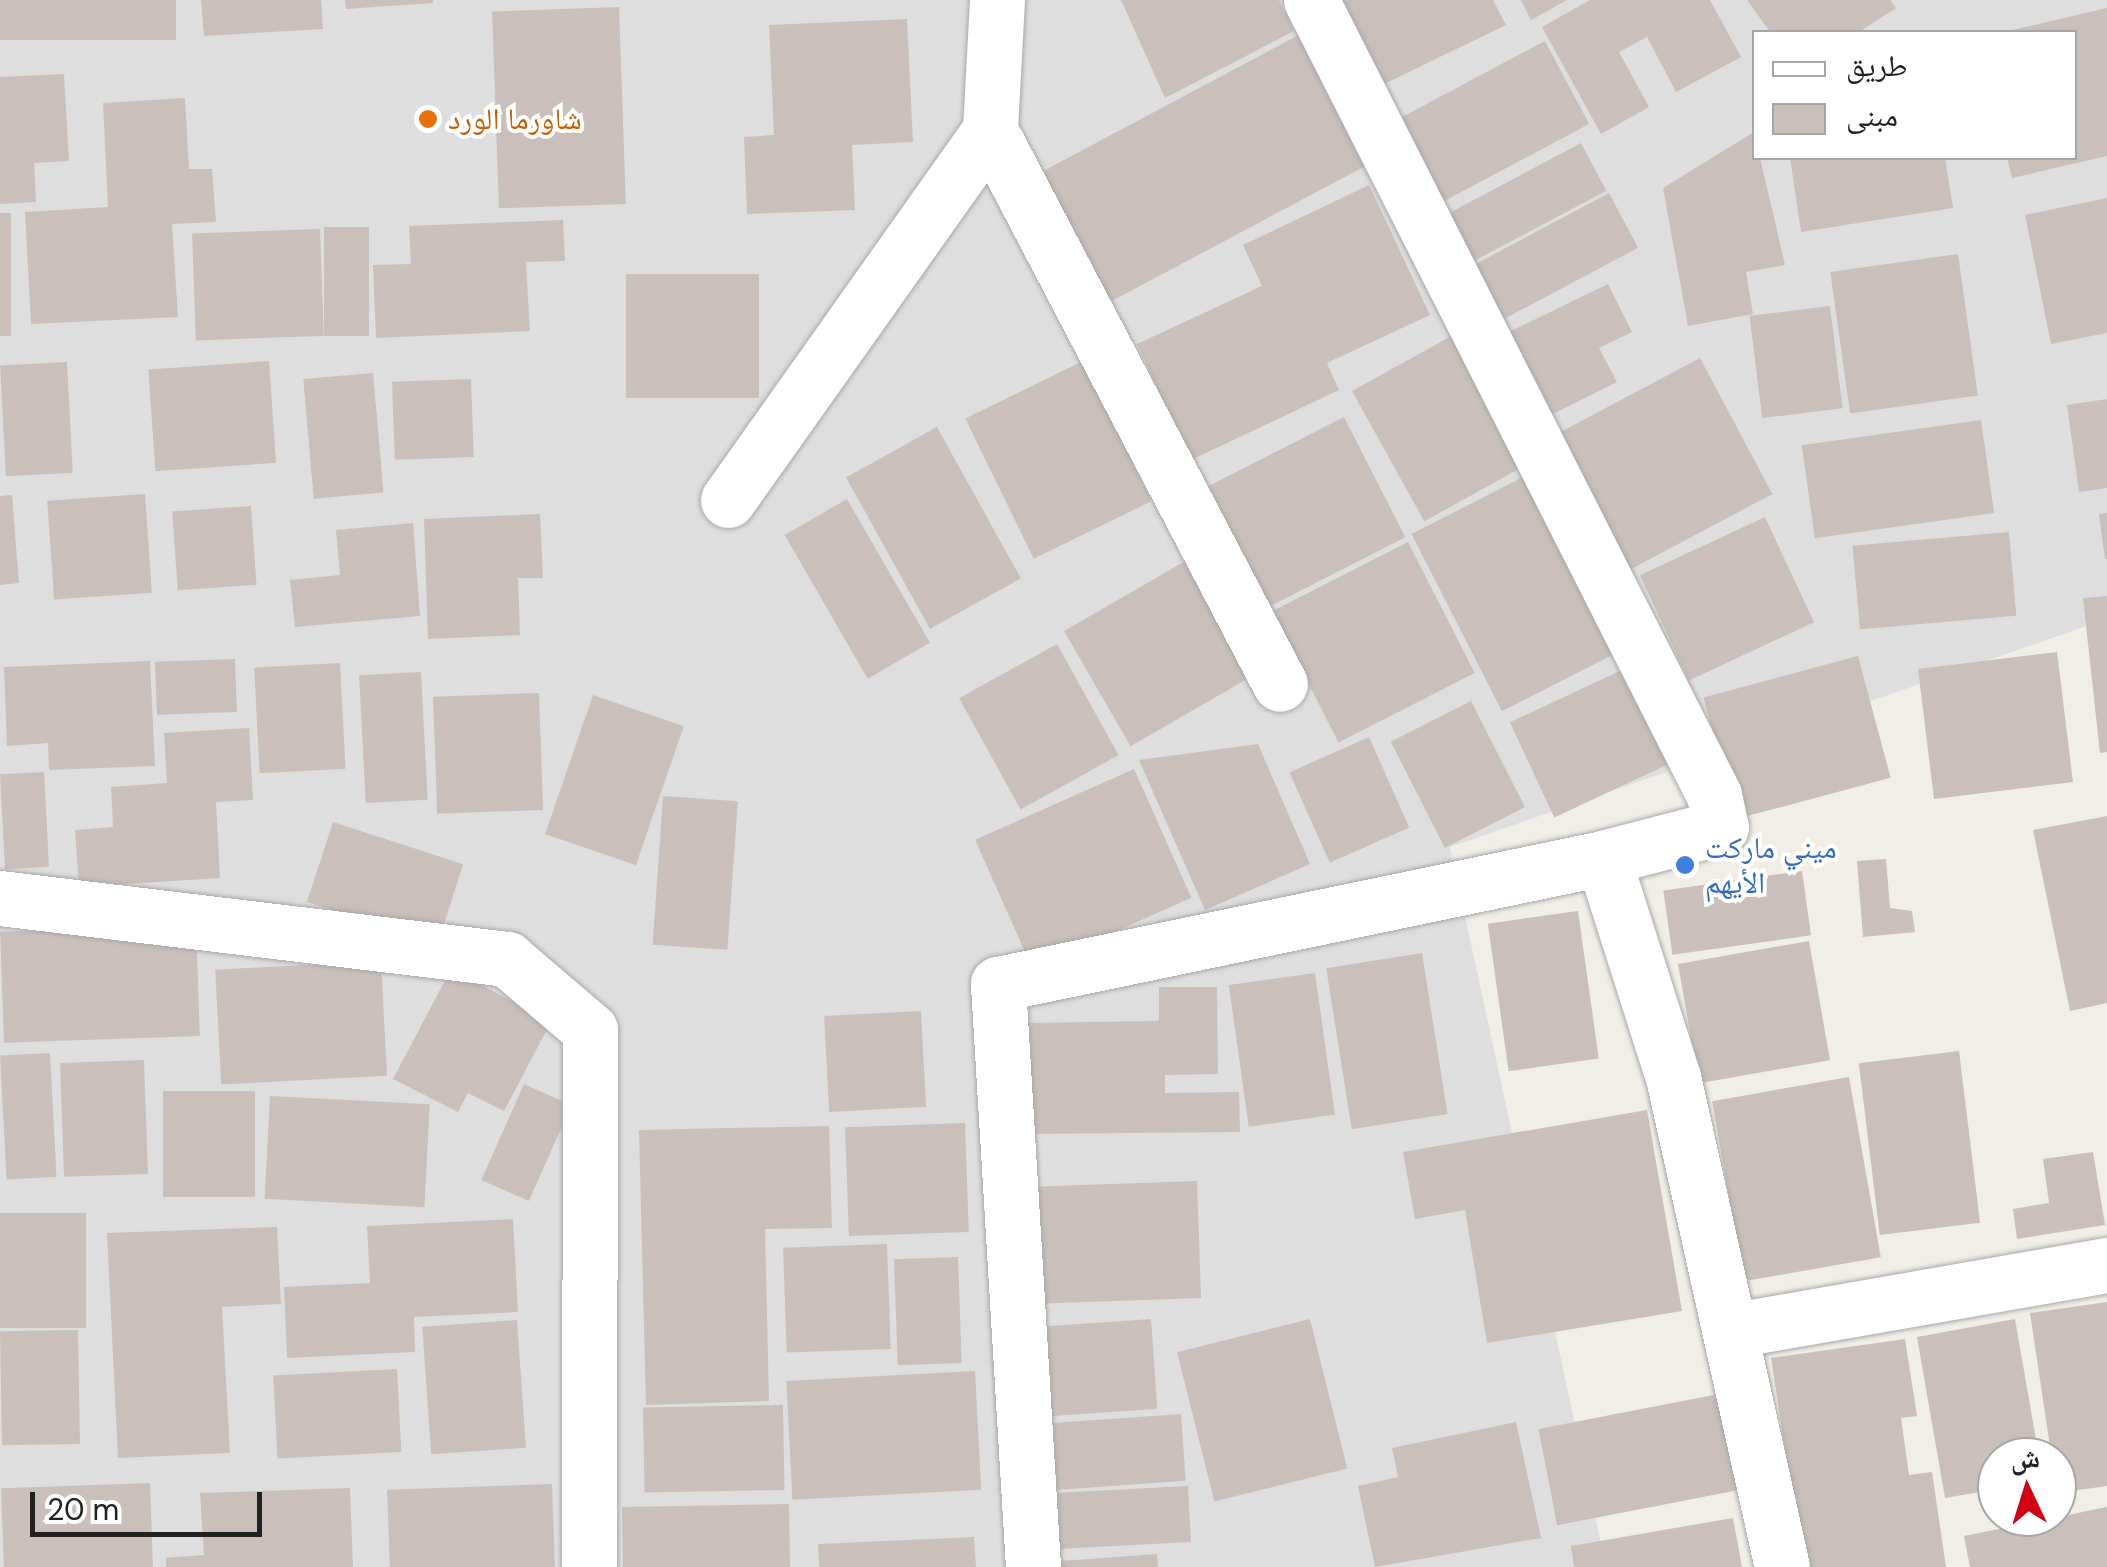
<!DOCTYPE html>
<meta charset="utf-8">
<style>
body{margin:0}
#map{position:relative;width:2107px;height:1567px;overflow:hidden;background:#f1ede7;font-family:"DM Sans","Noto Naskh Arabic",sans-serif}
div>[style]{position:absolute}
.residential>*{inset:0;background:#dfdede}
.building>*{inset:0;background:#cabfba;transform-origin:0 0}
.roads{filter:drop-shadow(0 0 2px #a8a8a8) drop-shadow(0 0 2px #a8a8a8)}
.street>*{height:55px;margin:-27.5px;padding:0 27.5px;transform-origin:27.5px;border-radius:27.5px;background:#fff}
.dots>*{width:28px;height:28px;translate:-50% -50%;box-sizing:border-box;border:5px solid #fff;border-radius:50%}
span{translate:-50% -50%;white-space:nowrap;text-align:center;line-height:1.15;-webkit-text-stroke:8px #fff;paint-order:stroke}
.food-label{font-size:30px;color:#c56008}
.left{translate:0 -50%;text-align:left}
.shop-label{font-size:30px;color:#366cbe}
.legend{position:absolute;left:1752px;top:30px;width:325px;height:130px;box-sizing:border-box;background:#fff;border:2px solid #a6a6a6;margin:0;padding:12px 18px;list-style:none;font-size:30px;color:#212121}
.legend li{display:flex;align-items:center;gap:20px;height:50px}
.legend b{width:50px;border:2px solid #a6a6a6}
.north{position:absolute;left:1977px;top:1437px;width:100px;height:100px;box-sizing:border-box;background:#fff;border:2px solid #a6a6a6;border-radius:50%;rotate:356deg;font-size:28px;font-weight:700;line-height:40px;text-align:center;color:#212121}
.north::after{content:'';display:block;margin:auto;width:35px;height:45px;background:#d20012;clip-path:polygon(50% 0,100% 100%,50% 72%,0 100%)}
.scale{position:absolute;left:30px;top:1492px;width:232px;height:45px;box-sizing:border-box;border:5px solid #212121;border-top:0;padding-left:12px;font-size:30px;line-height:35px;white-space:nowrap;color:#212121;-webkit-text-stroke:8px #fff;paint-order:stroke}
</style>
<div id="map">
<div class="residential">
<i style="clip-path:polygon(evenodd,0 0,2107px 0,2107px 619px,1450px 847px,1606px 1567px,0 1567px,0 0,1754px 32px,2074px 32px,2074px 158px,1754px 158px,1754px 32px)"></i>
</div>
<div class="building">
<i style="left:0;top:0;width:176px;height:40px"></i>
<i style="clip-path:polygon(201px 0,321px 0,323px 29px,204px 36px)"></i>
<i style="clip-path:polygon(345px 0,433px 0,433px 3px,346px 9px)"></i>
<i style="clip-path:polygon(1121px 0,1279px 0,1294px 31px,1165px 98px)"></i>
<i style="clip-path:polygon(1337px 0,1493px 0,1506px 25px,1380px 86px)"></i>
<i style="clip-path:polygon(1521px 0,1567px 0,1531px 20px)"></i>
<i style="clip-path:polygon(1590px 0,1710px 0,1741px 57px,1676px 92px,1647px 37px,1619px 52px,1649px 107px,1601px 134px,1542px 27px)"></i>
<i style="clip-path:polygon(1747px 0,1890px 0,1896px 8px,1859px 32px,1770px 32px)"></i>
<i style="left:619px;top:7px;width:197px;height:127px;rotate:88deg"></i>
<i style="clip-path:polygon(2107px 8px,2107px 156px,2012px 178px,2007px 158px,2074px 158px,2074px 32px,2008px 31px)"></i>
<i style="clip-path:polygon(907px 19px,913px 142px,852px 145px,855px 210px,747px 214px,744px 137px,774px 135px,769px 25px)"></i>
<i style="left:1312px;top:28px;width:147px;height:307px;rotate:62deg"></i>
<i style="left:1545px;top:41px;width:94px;height:171px;rotate:62deg"></i>
<i style="clip-path:polygon(64px 74px,69px 161px,34px 163px,36px 202px,0 204px,0 77px)"></i>
<i style="clip-path:polygon(185px 98px,189px 169px,212px 169px,216px 222px,172px 224px,178px 317px,31px 324px,25px 212px,108px 207px,103px 103px)"></i>
<i style="clip-path:polygon(1754px 132px,1785px 265px,1746px 272px,1753px 314px,1688px 326px,1663px 188px)"></i>
<i style="left:1581px;top:143px;width:54px;height:155px;rotate:62deg"></i>
<i style="clip-path:polygon(1790px 158px,1945px 158px,1953px 208px,1801px 232px)"></i>
<i style="clip-path:polygon(1369px 185px,1430px 315px,1327px 363px,1339px 390px,1191px 460px,1137px 344px,1262px 286px,1243px 245px)"></i>
<i style="left:1609px;top:193px;width:62px;height:158px;rotate:62deg"></i>
<i style="clip-path:polygon(2107px 198px,2107px 333px,2051px 344px,2025px 215px)"></i>
<i style="left:0;top:213px;width:11px;height:123px"></i>
<i style="clip-path:polygon(563px 220px,565px 261px,526px 262px,530px 331px,376px 338px,373px 265px,411px 264px,409px 226px)"></i>
<i style="left:324px;top:227px;width:45px;height:109px"></i>
<i style="left:320px;top:229px;width:107px;height:128px;rotate:88deg"></i>
<i style="left:1958px;top:254px;width:143px;height:129px;rotate:82deg"></i>
<i style="left:626px;top:274px;width:133px;height:124px"></i>
<i style="clip-path:polygon(1608px 284px,1632px 332px,1599px 348px,1617px 382px,1545px 418px,1503px 335px)"></i>
<i style="left:1830px;top:306px;width:103px;height:81px;rotate:83deg"></i>
<i style="left:1464px;top:329px;width:149px;height:128px;rotate:61deg"></i>
<i style="left:1700px;top:358px;width:154px;height:161px;rotate:62deg"></i>
<i style="left:269px;top:361px;width:102px;height:121px;rotate:86deg"></i>
<i style="left:1083px;top:361px;width:156px;height:131px;rotate:64deg"></i>
<i style="left:67px;top:362px;width:111px;height:67px;rotate:87deg"></i>
<i style="left:373px;top:373px;width:120px;height:70px;rotate:85deg"></i>
<i style="left:471px;top:379px;width:78px;height:79px;rotate:88deg"></i>
<i style="clip-path:polygon(2107px 399px,2107px 488px,2079px 492px,2067px 405px)"></i>
<i style="left:1344px;top:417px;width:135px;height:152px;rotate:63deg"></i>
<i style="left:1981px;top:420px;width:94px;height:181px;rotate:82deg"></i>
<i style="left:937px;top:427px;width:173px;height:104px;rotate:61deg"></i>
<i style="left:1539px;top:469px;width:199px;height:143px;rotate:63deg"></i>
<i style="left:145px;top:494px;width:99px;height:98px;rotate:86deg"></i>
<i style="clip-path:polygon(12px 495px,19px 583px,0 585px,0 496px)"></i>
<i style="left:847px;top:499px;width:166px;height:72px;rotate:60deg"></i>
<i style="left:251px;top:506px;width:79px;height:79px;rotate:86deg"></i>
<i style="clip-path:polygon(2107px 513px,2107px 559px,2105px 559px,2099px 514px)"></i>
<i style="clip-path:polygon(540px 514px,543px 578px,518px 578px,520px 635px,428px 639px,424px 519px)"></i>
<i style="left:1765px;top:517px;width:116px;height:138px;rotate:65deg"></i>
<i style="clip-path:polygon(413px 523px,420px 616px,295px 627px,290px 580px,340px 575px,336px 530px)"></i>
<i style="left:2009px;top:532px;width:84px;height:157px;rotate:85deg"></i>
<i style="left:1408px;top:542px;width:147px;height:153px;rotate:63deg"></i>
<i style="left:1194px;top:556px;width:133px;height:150px;rotate:60deg"></i>
<i style="clip-path:polygon(2107px 596px,2107px 752px,2100px 753px,2083px 598px)"></i>
<i style="left:1057px;top:644px;width:127px;height:112px;rotate:61deg"></i>
<i style="left:2057px;top:652px;width:131px;height:140px;rotate:83deg"></i>
<i style="left:1858px;top:656px;width:126px;height:160px;rotate:75deg"></i>
<i style="left:235px;top:659px;width:53px;height:80px;rotate:88deg"></i>
<i style="clip-path:polygon(150px 661px,155px 766px,49px 770px,48px 743px,7px 746px,4px 667px)"></i>
<i style="left:340px;top:663px;width:106px;height:86px;rotate:87deg"></i>
<i style="left:1624px;top:669px;width:105px;height:126px;rotate:65deg"></i>
<i style="left:421px;top:672px;width:128px;height:62px;rotate:87deg"></i>
<i style="left:539px;top:693px;width:117px;height:106px;rotate:88deg"></i>
<i style="left:593px;top:695px;width:96px;height:147px;rotate:19deg"></i>
<i style="left:1471px;top:701px;width:119px;height:90px;rotate:63deg"></i>
<i style="clip-path:polygon(249px 728px,253px 800px,216px 802px,220px 878px,79px 887px,75px 830px,113px 827px,111px 787px,167px 783px,164px 733px)"></i>
<i style="left:1369px;top:737px;width:99px;height:87px;rotate:66deg"></i>
<i style="clip-path:polygon(1258px 744px,1310px 864px,1205px 910px,1139px 760px)"></i>
<i style="left:1134px;top:769px;width:141px;height:174px;rotate:66deg"></i>
<i style="left:44px;top:772px;width:95px;height:44px;rotate:87deg"></i>
<i style="left:663px;top:796px;width:75px;height:149px;rotate:4deg"></i>
<i style="clip-path:polygon(2107px 816px,2107px 1003px,2070px 1011px,2033px 830px)"></i>
<i style="left:333px;top:822px;width:137px;height:84px;rotate:18deg"></i>
<i style="clip-path:polygon(1886px 859px,1890px 908px,1912px 911px,1915px 932px,1863px 937px,1857px 861px)"></i>
<i style="left:1802px;top:871px;width:65px;height:140px;rotate:82deg"></i>
<i style="left:1578px;top:911px;width:149px;height:91px;rotate:82deg"></i>
<i style="left:196px;top:925px;width:111px;height:196px;rotate:88deg"></i>
<i style="left:1809px;top:941px;width:121px;height:133px;rotate:80deg"></i>
<i style="left:1422px;top:953px;width:163px;height:97px;rotate:81deg"></i>
<i style="left:381px;top:961px;width:115px;height:166px;rotate:87deg"></i>
<i style="clip-path:polygon(451px 969px,551px 1022px,504px 1111px,468px 1093px,458px 1112px,393px 1079px)"></i>
<i style="left:1315px;top:973px;width:143px;height:87px;rotate:82deg"></i>
<i style="clip-path:polygon(1159px 987px,1217px 987px,1218px 1074px,1165px 1075px,1165px 1093px,1239px 1092px,1240px 1132px,1026px 1134px,1025px 1023px,1159px 1021px)"></i>
<i style="left:921px;top:1011px;width:96px;height:97px;rotate:87deg"></i>
<i style="left:1959px;top:1051px;width:173px;height:101px;rotate:83deg"></i>
<i style="left:50px;top:1053px;width:124px;height:50px;rotate:87deg"></i>
<i style="left:144px;top:1060px;width:114px;height:84px;rotate:88deg"></i>
<i style="left:1849px;top:1077px;width:183px;height:139px;rotate:80deg"></i>
<i style="left:524px;top:1084px;width:52px;height:105px;rotate:24deg"></i>
<i style="left:163px;top:1091px;width:92px;height:106px"></i>
<i style="left:270px;top:1096px;width:160px;height:103px;rotate:3deg"></i>
<i style="clip-path:polygon(1647px 1110px,1682px 1311px,1487px 1343px,1465px 1210px,1415px 1219px,1403px 1152px)"></i>
<i style="left:965px;top:1123px;width:109px;height:120px;rotate:88deg"></i>
<i style="clip-path:polygon(829px 1126px,832px 1228px,765px 1229px,769px 1401px,646px 1405px,639px 1130px)"></i>
<i style="clip-path:polygon(2093px 1152px,2105px 1225px,2017px 1239px,2013px 1209px,2049px 1203px,2043px 1159px)"></i>
<i style="left:1197px;top:1181px;width:117px;height:164px;rotate:88deg"></i>
<i style="left:0;top:1213px;width:86px;height:115px"></i>
<i style="clip-path:polygon(513px 1219px,518px 1312px,414px 1317px,415px 1352px,287px 1358px,284px 1287px,370px 1283px,367px 1226px)"></i>
<i style="clip-path:polygon(277px 1227px,281px 1304px,222px 1307px,230px 1453px,118px 1458px,107px 1233px)"></i>
<i style="left:887px;top:1244px;width:105px;height:104px;rotate:88deg"></i>
<i style="left:958px;top:1257px;width:106px;height:64px;rotate:88deg"></i>
<i style="clip-path:polygon(2107px 1302px,2107px 1486px,2057px 1493px,2030px 1313px)"></i>
<i style="left:1151px;top:1319px;width:90px;height:119px;rotate:86deg"></i>
<i style="left:1310px;top:1319px;width:154px;height:137px;rotate:76deg"></i>
<i style="clip-path:polygon(2015px 1319px,2039px 1457px,1997px 1457px,1997px 1489px,1945px 1498px,1917px 1337px)"></i>
<i style="left:517px;top:1320px;width:128px;height:95px;rotate:86deg"></i>
<i style="left:78px;top:1330px;width:114px;height:78px;rotate:89deg"></i>
<i style="clip-path:polygon(1905px 1339px,1917px 1416px,1901px 1418px,1909px 1475px,1932px 1472px,1946px 1567px,1803px 1567px,1771px 1358px)"></i>
<i style="left:397px;top:1369px;width:83px;height:124px;rotate:87deg"></i>
<i style="left:975px;top:1371px;width:119px;height:189px;rotate:87deg"></i>
<i style="left:1724px;top:1393px;width:98px;height:189px;rotate:79deg"></i>
<i style="left:783px;top:1405px;width:85px;height:140px;rotate:89deg"></i>
<i style="left:1181px;top:1414px;width:67px;height:144px;rotate:86deg"></i>
<i style="clip-path:polygon(1516px 1422px,1541px 1538px,1375px 1567px,1358px 1486px,1398px 1477px,1392px 1448px)"></i>
<i style="left:150px;top:1483px;width:84px;height:149px;rotate:88deg"></i>
<i style="left:552px;top:1484px;width:83px;height:165px;rotate:88deg"></i>
<i style="left:1188px;top:1486px;width:56px;height:139px;rotate:87deg"></i>
<i style="clip-path:polygon(350px 1488px,353px 1567px,166px 1567px,166px 1558px,204px 1555px,200px 1493px)"></i>
<i style="left:789px;top:1504px;width:63px;height:167px;rotate:89deg"></i>
<i style="clip-path:polygon(2107px 1507px,2107px 1567px,1970px 1567px,1964px 1536px)"></i>
<i style="clip-path:polygon(1733px 1518px,1742px 1567px,1574px 1567px,1571px 1546px)"></i>
<i style="clip-path:polygon(974px 1537px,976px 1567px,819px 1567px,818px 1544px)"></i>
<i style="clip-path:polygon(1157px 1554px,1158px 1567px,1047px 1567px,1047px 1562px)"></i>
</div>
<div class="roads">
<div class="street">
<i style="left:997px;top:0;width:130px;rotate:93.1deg"></i>
<i style="left:990px;top:130px;width:625px;rotate:62.37deg"></i>
<i style="left:1311px;top:0;width:891px;rotate:63.12deg"></i>
<i style="left:1714px;top:795px;width:33px;rotate:78deg"></i>
<i style="left:1721px;top:827px;width:122px;rotate:165.3deg"></i>
<i style="left:1603px;top:858px;width:230px;rotate:72.3deg"></i>
<i style="left:1673px;top:1077px;width:502px;rotate:77.46deg"></i>
<i style="left:728px;top:500px;width:453px;rotate:-54.7deg"></i>
<i style="left:0;top:898px;width:511px;rotate:6.86deg"></i>
<i style="left:507px;top:959px;width:109px;rotate:40.5deg"></i>
<i style="left:590px;top:1030px;width:537px;rotate:90.11deg"></i>
<i style="left:1734px;top:1330px;width:379px;rotate:-9.9deg"></i>
<i style="left:1033px;top:1567px;width:584px;rotate:-93.44deg"></i>
<i style="left:998px;top:984px;width:618px;rotate:-11.76deg"></i>
</div>
</div>
<div class="dots">
<i style="left:428px;top:119px;background:#e8710a"></i>
<i style="left:1685px;top:865px;background:#3f7fe0"></i>
</div>
<div class="food-label">
<span class="left" style="left:448px;top:119px">شاورما الورد</span>
</div>
<div class="shop-label">
<span class="left" style="left:1705px;top:865px">ميني ماركت<br>الأيهم</span>
</div>
<ul class="legend">
<li><b style="height:12px;background:#fff"></b>طريق</li>
<li><b style="height:28px;background:#cabfba"></b>مبنى</li>
</ul>
<div class="north">ش</div>
<div class="scale">20 m</div>
</div>
